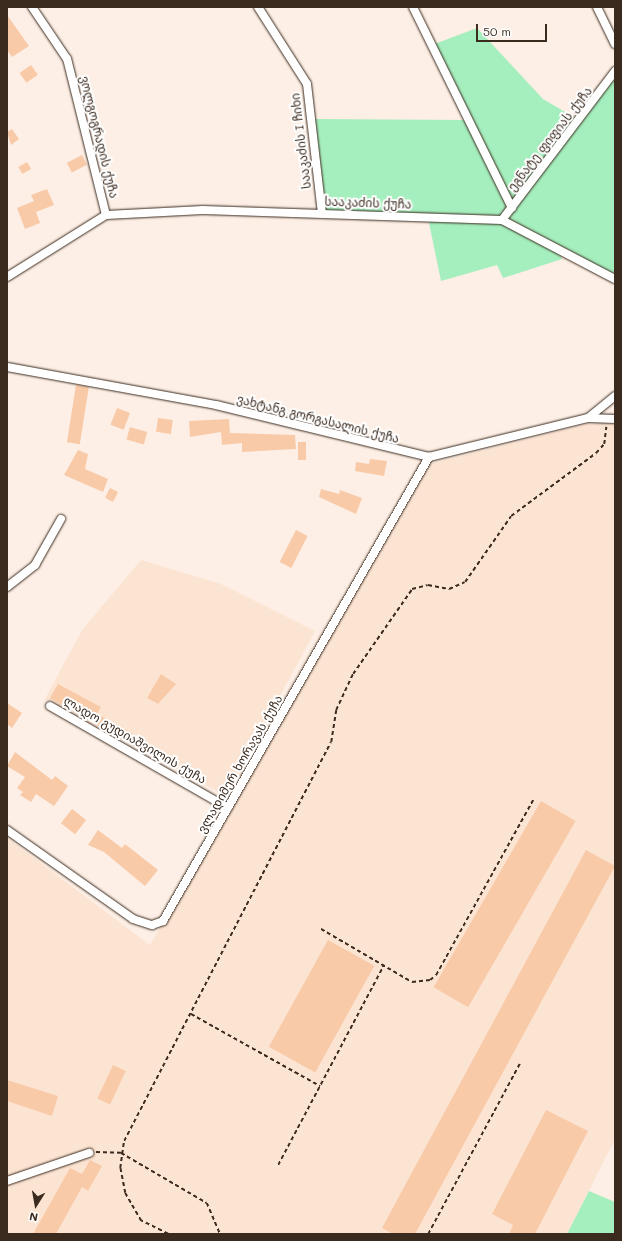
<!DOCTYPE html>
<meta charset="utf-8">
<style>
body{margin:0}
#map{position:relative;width:622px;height:1241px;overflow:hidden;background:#fdefe5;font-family:Mali,"Noto Sans Georgian",sans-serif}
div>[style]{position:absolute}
.built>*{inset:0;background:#fce4d3}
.green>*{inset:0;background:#a5eebd}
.building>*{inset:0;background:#f9caa8;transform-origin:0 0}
.path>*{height:1.5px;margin-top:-0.75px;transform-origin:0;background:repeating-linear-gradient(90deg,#3b2a1e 0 4px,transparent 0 7px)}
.roads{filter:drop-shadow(0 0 1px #3b2a1e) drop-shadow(0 0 1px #3b2a1e)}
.street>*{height:8px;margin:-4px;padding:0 4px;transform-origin:4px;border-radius:4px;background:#fff}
span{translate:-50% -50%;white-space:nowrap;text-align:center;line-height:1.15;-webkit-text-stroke:4px #fff;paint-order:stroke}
.street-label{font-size:12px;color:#3b2a1e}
.frame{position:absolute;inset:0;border:8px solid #3b2a1e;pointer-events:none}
.north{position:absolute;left:16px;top:1185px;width:40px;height:40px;-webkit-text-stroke:3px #fff;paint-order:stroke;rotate:191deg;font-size:11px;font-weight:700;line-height:16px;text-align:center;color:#3b2a1e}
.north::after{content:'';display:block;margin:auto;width:14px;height:18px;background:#3b2a1e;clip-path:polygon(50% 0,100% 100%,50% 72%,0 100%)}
.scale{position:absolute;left:476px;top:24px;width:71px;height:18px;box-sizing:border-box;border:2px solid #3b2a1e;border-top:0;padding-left:5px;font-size:12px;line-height:14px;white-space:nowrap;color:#3b2a1e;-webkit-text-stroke:3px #fff;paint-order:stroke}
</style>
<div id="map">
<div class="built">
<i style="clip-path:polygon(615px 423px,615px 1139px,567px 1234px,7px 1234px,7px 838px,150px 945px,430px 464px,586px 424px)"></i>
<i style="clip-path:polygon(141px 560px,221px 584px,315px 631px,226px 796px,45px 699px,82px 630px)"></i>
</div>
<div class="green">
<i style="clip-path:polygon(477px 28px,543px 99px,579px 120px,615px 74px,615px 279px,559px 251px,562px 259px,503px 278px,497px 265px,441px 281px,428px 218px,322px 213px,311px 119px,468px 120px,432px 45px)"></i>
<i style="clip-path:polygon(589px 1191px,615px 1202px,615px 1234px,567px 1234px)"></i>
</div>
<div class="building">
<i style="clip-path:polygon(7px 15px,29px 46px,12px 57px,7px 50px)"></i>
<i style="left:31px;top:65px;width:12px;height:14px;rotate:55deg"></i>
<i style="clip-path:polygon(12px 129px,19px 139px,11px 145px,7px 132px)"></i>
<i style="left:82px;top:155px;width:11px;height:17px;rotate:63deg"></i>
<i style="left:27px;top:162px;width:8px;height:10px;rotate:60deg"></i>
<i style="clip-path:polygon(47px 189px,54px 205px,36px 212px,40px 223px,25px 229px,17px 208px,34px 201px,31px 195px)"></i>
<i style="left:76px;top:385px;width:13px;height:58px;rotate:9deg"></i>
<i style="left:117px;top:408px;width:14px;height:18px;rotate:21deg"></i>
<i style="left:158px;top:418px;width:15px;height:14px;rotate:8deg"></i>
<i style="clip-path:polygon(229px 419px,230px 433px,295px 435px,296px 449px,242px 452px,242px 443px,222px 445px,221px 432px,190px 437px,189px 421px)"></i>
<i style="left:130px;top:427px;width:18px;height:13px;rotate:16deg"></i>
<i style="left:298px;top:442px;width:8px;height:18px"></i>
<i style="clip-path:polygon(78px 450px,88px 454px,85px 469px,108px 479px,103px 492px,64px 475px)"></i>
<i style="clip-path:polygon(370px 459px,387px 461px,384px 476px,355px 471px,356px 462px,369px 464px)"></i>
<i style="left:110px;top:488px;width:9px;height:11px;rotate:27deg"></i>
<i style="clip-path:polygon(321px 489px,339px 494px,340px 490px,362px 498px,356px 514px,319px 497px)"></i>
<i style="left:296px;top:530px;width:13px;height:36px;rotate:27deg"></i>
<i style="clip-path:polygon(161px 674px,176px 684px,158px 704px,147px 698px)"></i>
<i style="clip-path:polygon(58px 684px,101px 707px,97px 714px,141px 738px,137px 746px,50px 698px)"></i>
<i style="clip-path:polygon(7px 703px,22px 713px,12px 728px,7px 724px)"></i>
<i style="clip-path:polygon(15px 752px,52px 780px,55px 776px,68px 786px,54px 806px,36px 794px,31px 802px,20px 795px,23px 792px,17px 788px,25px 777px,7px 766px)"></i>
<i style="left:541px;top:801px;width:40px;height:215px;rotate:30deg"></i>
<i style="left:72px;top:809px;width:18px;height:18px;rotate:38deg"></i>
<i style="clip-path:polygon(98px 830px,122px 848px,125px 844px,158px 870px,145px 886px,104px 852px,88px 845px)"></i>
<i style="clip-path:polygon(586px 850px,615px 866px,415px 1234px,393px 1234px,382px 1228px)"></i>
<i style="left:328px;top:940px;width:53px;height:122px;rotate:29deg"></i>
<i style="left:113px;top:1065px;width:14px;height:37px;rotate:25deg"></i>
<i style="clip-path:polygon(7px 1080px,58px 1096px,52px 1116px,7px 1101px)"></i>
<i style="clip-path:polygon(546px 1110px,588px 1131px,535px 1234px,509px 1234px,513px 1225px,492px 1214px)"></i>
<i style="clip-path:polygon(90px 1160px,102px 1166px,88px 1191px,82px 1187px,56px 1234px,33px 1234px,70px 1168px,82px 1174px)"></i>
</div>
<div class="path">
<i style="left:321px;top:929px;width:105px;rotate:30.2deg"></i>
<i style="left:412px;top:982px;width:18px;rotate:-6deg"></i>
<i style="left:430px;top:980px;width:8px;rotate:-40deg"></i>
<i style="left:436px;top:975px;width:200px;rotate:-61deg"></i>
<i style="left:191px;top:1014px;width:148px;rotate:29.2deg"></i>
<i style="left:96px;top:1152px;width:25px;rotate:2deg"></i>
<i style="left:121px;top:1153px;width:99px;rotate:30.2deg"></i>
<i style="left:207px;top:1203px;width:34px;rotate:67deg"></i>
<i style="left:278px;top:1165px;width:226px;rotate:-62.1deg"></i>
<i style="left:168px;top:1234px;width:30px;rotate:-154deg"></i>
<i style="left:141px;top:1221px;width:32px;rotate:-120deg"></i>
<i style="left:125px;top:1193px;width:25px;rotate:-101deg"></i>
<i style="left:120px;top:1168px;width:27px;rotate:-82deg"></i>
<i style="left:124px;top:1141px;width:449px;rotate:-62.6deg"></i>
<i style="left:331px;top:742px;width:32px;rotate:-81deg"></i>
<i style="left:336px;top:710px;width:40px;rotate:-65deg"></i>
<i style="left:353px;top:674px;width:103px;rotate:-55.2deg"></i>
<i style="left:412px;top:589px;width:16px;rotate:-14deg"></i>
<i style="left:428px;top:585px;width:21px;rotate:11deg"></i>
<i style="left:449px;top:589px;width:17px;rotate:-24deg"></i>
<i style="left:465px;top:582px;width:80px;rotate:-55.1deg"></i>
<i style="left:511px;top:516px;width:106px;rotate:-36.5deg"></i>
<i style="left:596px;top:453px;width:12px;rotate:-48deg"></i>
<i style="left:604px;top:444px;width:17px;rotate:-83deg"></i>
<i style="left:428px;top:1234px;width:194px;rotate:-61.7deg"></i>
</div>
<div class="roads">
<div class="street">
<i style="left:258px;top:7px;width:91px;rotate:57.5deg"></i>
<i style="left:307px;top:84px;width:130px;rotate:83.4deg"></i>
<i style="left:413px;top:7px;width:224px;rotate:63.8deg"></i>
<i style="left:597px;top:7px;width:41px;rotate:64.1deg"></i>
<i style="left:106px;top:215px;width:97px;rotate:-3deg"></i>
<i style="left:203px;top:210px;width:299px;rotate:1.9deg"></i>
<i style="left:502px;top:220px;width:127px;rotate:27.6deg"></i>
<i style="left:502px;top:220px;width:187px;rotate:-52.8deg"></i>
<i style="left:7px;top:277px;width:117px;rotate:-32.1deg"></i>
<i style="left:106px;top:215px;width:161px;rotate:-104deg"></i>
<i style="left:67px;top:59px;width:63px;rotate:-123.9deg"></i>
<i style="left:7px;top:367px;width:212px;rotate:10.3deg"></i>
<i style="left:216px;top:405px;width:219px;rotate:13.7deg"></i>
<i style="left:429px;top:457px;width:164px;rotate:-13.8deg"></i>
<i style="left:588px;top:418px;width:35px;rotate:-39deg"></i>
<i style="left:588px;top:418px;width:27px;rotate:2deg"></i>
<i style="left:7px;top:587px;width:36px;rotate:-38deg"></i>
<i style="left:35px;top:565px;width:53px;rotate:-60.5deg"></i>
<i style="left:50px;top:706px;width:205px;rotate:29.8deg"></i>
<i style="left:7px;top:830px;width:154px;rotate:35.2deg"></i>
<i style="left:133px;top:919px;width:20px;rotate:18deg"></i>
<i style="left:152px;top:925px;width:12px;rotate:-20deg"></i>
<i style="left:163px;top:921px;width:535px;rotate:-60.18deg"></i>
<i style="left:7px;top:1181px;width:87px;rotate:-18.9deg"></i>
</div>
</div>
<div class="street-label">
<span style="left:99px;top:137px;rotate:76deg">ვოლგოგრადის ქუჩა</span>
<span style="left:550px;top:139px;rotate:-52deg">ეგნატე ფიფიას ქუჩა</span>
<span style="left:301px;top:141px;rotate:-97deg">სააკაძის I ჩიხი</span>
<span style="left:368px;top:203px;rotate:2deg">სააკაძის ქუჩა</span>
<span style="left:318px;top:419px;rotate:14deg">ვახტანგ გორგასალის ქუჩა</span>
<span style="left:135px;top:740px;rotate:30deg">ლადო გუდიაშვილის ქუჩა</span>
<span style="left:240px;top:764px;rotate:-60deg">ვლადიმერ ხორავას ქუჩა</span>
</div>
<div class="frame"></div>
<div class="north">N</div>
<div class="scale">50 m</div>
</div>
